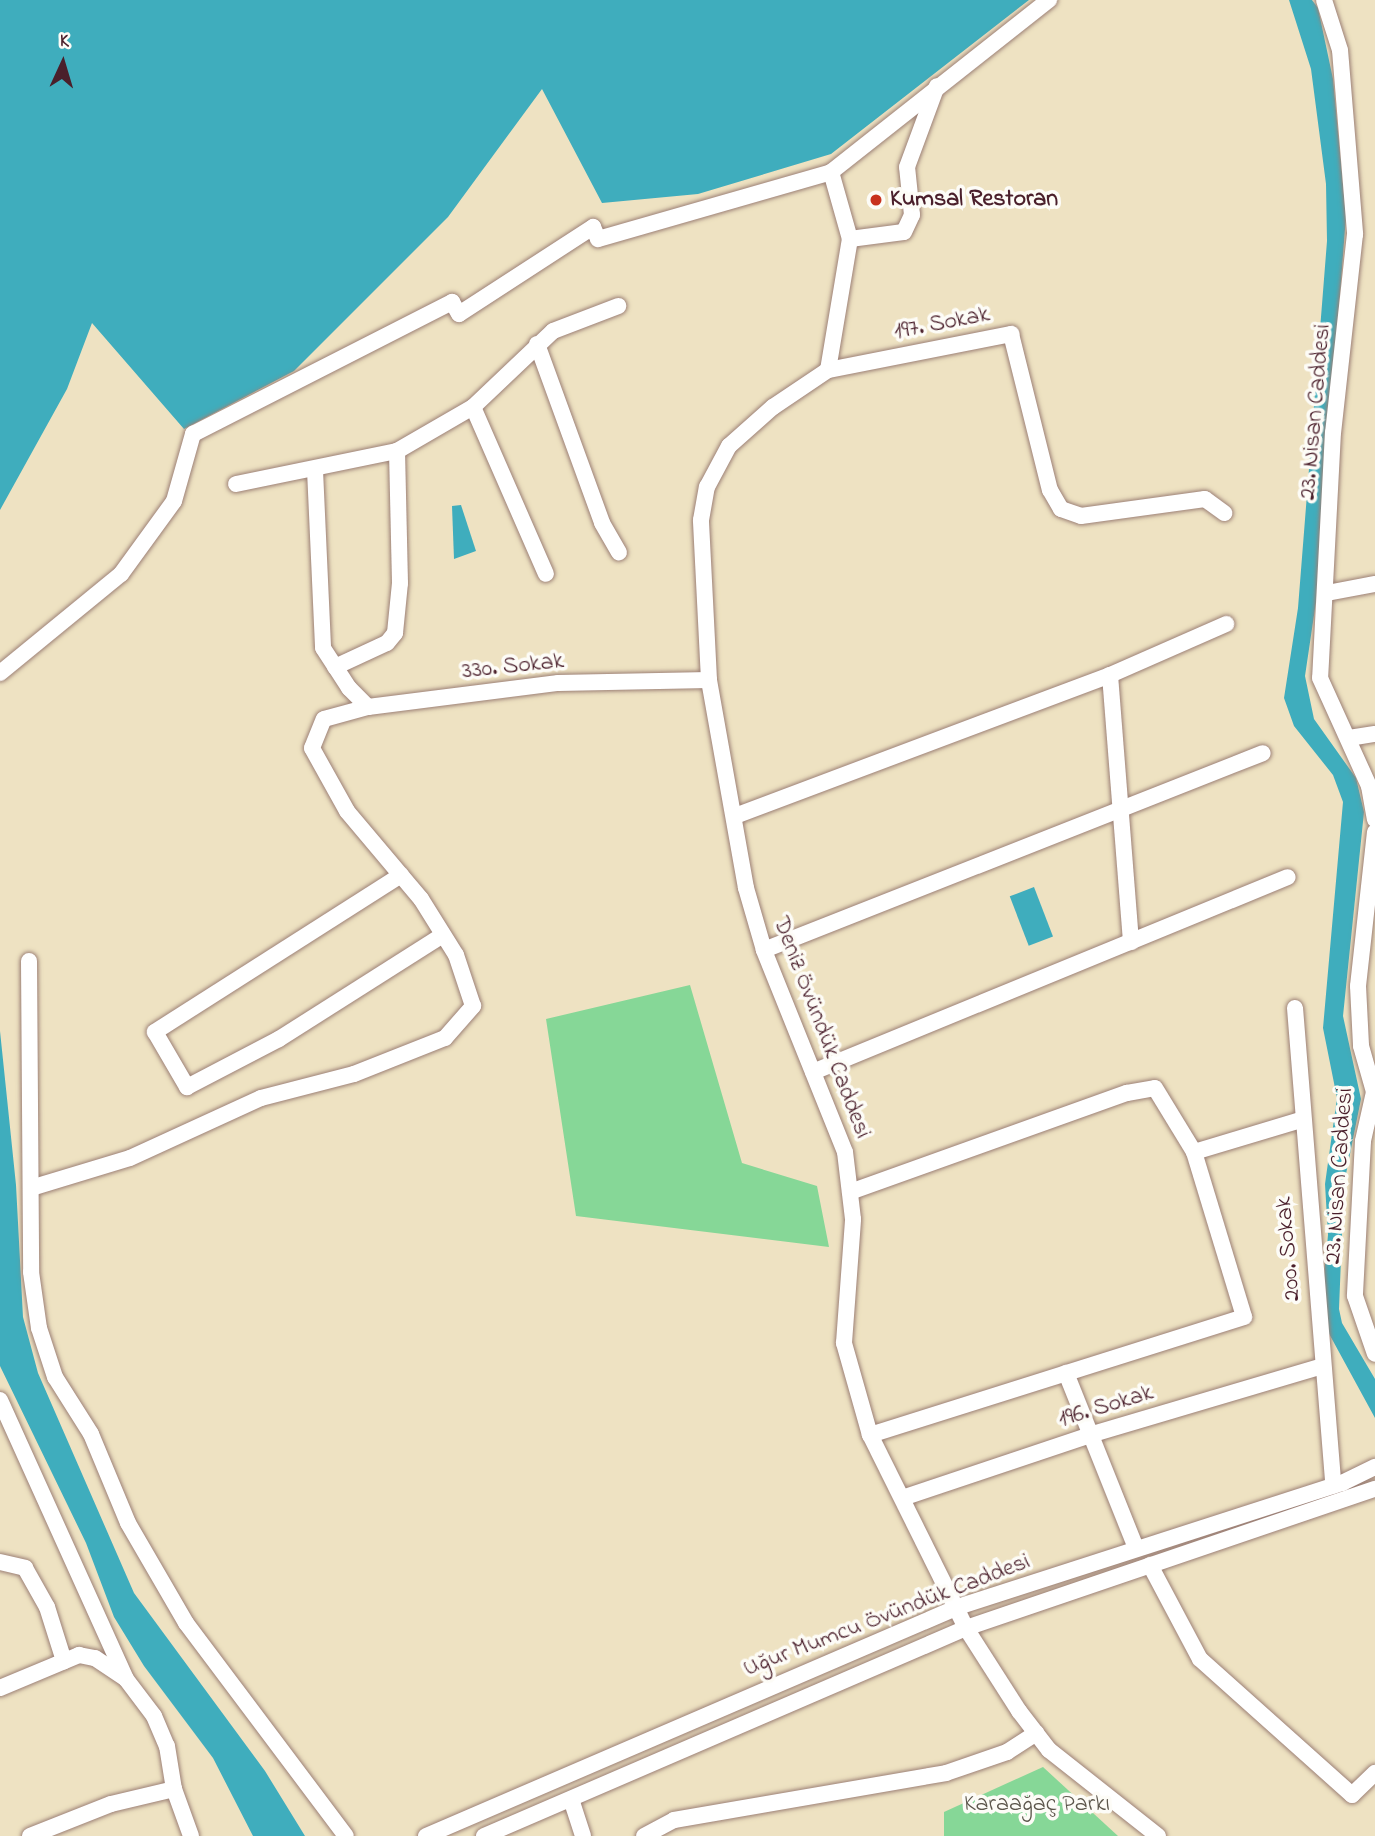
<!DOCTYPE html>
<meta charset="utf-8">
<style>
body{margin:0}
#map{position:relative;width:1375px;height:1836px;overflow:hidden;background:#eee2c2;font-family:"Indie Flower",sans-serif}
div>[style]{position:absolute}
.green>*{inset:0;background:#86d797}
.water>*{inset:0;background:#3fadbd;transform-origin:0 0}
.roads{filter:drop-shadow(0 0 2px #9c8076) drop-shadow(0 0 2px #9c8076)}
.minor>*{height:16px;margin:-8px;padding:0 8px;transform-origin:8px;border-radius:8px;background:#fff}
.dots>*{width:19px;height:19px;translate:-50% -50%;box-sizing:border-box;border:4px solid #fdfcf7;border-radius:50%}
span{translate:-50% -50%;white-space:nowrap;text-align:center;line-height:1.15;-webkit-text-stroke:7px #fdfcf7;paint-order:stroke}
.poi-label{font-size:24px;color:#4a1f2b;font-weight:700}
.left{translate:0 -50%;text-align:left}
.street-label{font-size:24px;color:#4a1f2b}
.park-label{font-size:24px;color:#5c564b}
.north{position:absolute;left:28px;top:28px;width:70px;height:70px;-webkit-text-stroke:5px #fdfcf7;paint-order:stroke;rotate:4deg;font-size:19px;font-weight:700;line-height:28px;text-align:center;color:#4a1f2b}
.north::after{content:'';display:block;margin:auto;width:24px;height:32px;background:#4a1f2b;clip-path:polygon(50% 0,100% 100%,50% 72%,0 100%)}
</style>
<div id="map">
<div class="green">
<i style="clip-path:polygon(690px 985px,742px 1163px,817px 1186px,829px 1247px,576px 1216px,546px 1019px)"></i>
<i style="clip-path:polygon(1043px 1767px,1118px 1836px,944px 1836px,944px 1812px)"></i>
</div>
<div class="water">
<i style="clip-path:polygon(0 0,1029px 0,831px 154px,698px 194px,602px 203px,542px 89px,448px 217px,294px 371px,184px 429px,92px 323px,67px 389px,0 510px)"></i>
<i style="clip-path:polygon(1289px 0,1312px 0,1318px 8px,1333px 79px,1346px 216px,1317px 595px,1305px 676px,1314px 719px,1356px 778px,1364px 812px,1343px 1016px,1361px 1099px,1344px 1184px,1339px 1309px,1342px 1323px,1375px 1379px,1375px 1418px,1327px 1330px,1324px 1275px,1328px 1235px,1325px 1184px,1337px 1098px,1323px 1028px,1343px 802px,1333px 775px,1294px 726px,1284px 698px,1298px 608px,1327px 241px,1326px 184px,1311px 69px)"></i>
<i style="clip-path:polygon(461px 505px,476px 551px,454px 559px,452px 506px)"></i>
<i style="left:1034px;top:887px;width:53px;height:26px;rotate:69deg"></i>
<i style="clip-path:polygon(0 1031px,16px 1185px,23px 1317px,38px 1373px,134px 1593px,265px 1771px,305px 1836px,253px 1836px,213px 1758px,144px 1666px,114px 1617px,86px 1543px,0 1366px)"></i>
</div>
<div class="roads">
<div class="minor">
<i style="left:1324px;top:0;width:52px;rotate:72.3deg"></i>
<i style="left:1340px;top:50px;width:185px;rotate:85.3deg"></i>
<i style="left:1355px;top:234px;width:199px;rotate:96.3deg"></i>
<i style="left:1333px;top:432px;width:246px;rotate:93deg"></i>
<i style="left:1320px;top:678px;width:119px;rotate:65.6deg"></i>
<i style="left:1369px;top:786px;width:34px;rotate:80deg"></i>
<i style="left:850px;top:239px;width:54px;rotate:-7.4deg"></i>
<i style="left:904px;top:232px;width:19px;rotate:-65deg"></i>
<i style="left:912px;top:215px;width:48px;rotate:-95.9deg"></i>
<i style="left:907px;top:167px;width:86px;rotate:-69.7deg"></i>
<i style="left:537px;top:344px;width:190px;rotate:70deg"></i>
<i style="left:602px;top:523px;width:34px;rotate:60deg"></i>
<i style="left:828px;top:370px;width:133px;rotate:-80.5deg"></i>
<i style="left:850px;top:239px;width:70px;rotate:-105.8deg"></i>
<i style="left:473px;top:407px;width:182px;rotate:66.4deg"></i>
<i style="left:315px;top:470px;width:178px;rotate:87.4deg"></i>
<i style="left:323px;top:648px;width:48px;rotate:57deg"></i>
<i style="left:349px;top:688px;width:27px;rotate:45deg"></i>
<i style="left:236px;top:484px;width:164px;rotate:-11.6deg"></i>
<i style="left:397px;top:451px;width:88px;rotate:-30.1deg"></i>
<i style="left:473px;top:407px;width:110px;rotate:-43.5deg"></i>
<i style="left:553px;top:331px;width:70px;rotate:-21deg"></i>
<i style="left:1327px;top:593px;width:49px;rotate:-10.6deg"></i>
<i style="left:335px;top:667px;width:57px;rotate:-24.8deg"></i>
<i style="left:387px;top:643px;width:13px;rotate:-51deg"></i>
<i style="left:395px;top:633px;width:50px;rotate:-84.3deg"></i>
<i style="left:400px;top:583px;width:132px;rotate:-91.3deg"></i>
<i style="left:0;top:673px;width:156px;rotate:-39.3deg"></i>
<i style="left:121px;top:574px;width:90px;rotate:-54deg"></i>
<i style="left:174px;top:501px;width:70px;rotate:-74.2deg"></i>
<i style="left:193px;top:434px;width:291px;rotate:-27deg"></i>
<i style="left:452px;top:302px;width:14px;rotate:60deg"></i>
<i style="left:459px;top:314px;width:160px;rotate:-33deg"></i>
<i style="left:593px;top:227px;width:13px;rotate:67deg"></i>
<i style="left:598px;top:239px;width:242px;rotate:-16deg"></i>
<i style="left:831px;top:172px;width:278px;rotate:-38.3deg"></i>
<i style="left:1110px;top:675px;width:268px;rotate:85.5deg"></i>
<i style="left:1349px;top:738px;width:26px;rotate:-9deg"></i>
<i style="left:735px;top:816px;width:401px;rotate:-20.6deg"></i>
<i style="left:1110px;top:675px;width:127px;rotate:-23.7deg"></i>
<i style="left:1375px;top:832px;width:155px;rotate:96.3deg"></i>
<i style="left:1358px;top:986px;width:60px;rotate:87.1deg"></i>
<i style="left:1361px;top:1046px;width:48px;rotate:74.2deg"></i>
<i style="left:1374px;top:1092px;width:50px;rotate:102.7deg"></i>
<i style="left:1363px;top:1141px;width:155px;rotate:93deg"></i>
<i style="left:1355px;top:1296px;width:61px;rotate:71deg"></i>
<i style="left:401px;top:875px;width:292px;rotate:147.5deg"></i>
<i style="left:155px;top:1032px;width:64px;rotate:59.8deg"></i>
<i style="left:187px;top:1087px;width:104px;rotate:-27.6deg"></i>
<i style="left:279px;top:1039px;width:194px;rotate:-32.4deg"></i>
<i style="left:764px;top:950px;width:536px;rotate:-21.54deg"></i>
<i style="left:29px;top:961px;width:311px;rotate:89.6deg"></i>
<i style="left:31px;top:1272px;width:57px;rotate:81.9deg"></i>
<i style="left:39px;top:1328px;width:52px;rotate:71.9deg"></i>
<i style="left:55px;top:1377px;width:67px;rotate:57.7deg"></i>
<i style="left:91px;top:1434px;width:96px;rotate:67.4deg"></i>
<i style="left:128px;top:1523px;width:116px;rotate:59.9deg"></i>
<i style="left:186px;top:1623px;width:266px;rotate:53.1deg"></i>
<i style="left:1295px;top:1008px;width:479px;rotate:85.4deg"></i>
<i style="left:813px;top:1072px;width:513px;rotate:-22.32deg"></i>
<i style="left:1194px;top:1152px;width:112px;rotate:-16.7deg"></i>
<i style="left:31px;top:1188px;width:103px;rotate:-16.9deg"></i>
<i style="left:130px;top:1158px;width:144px;rotate:-24.6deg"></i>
<i style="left:261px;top:1098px;width:96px;rotate:-14.5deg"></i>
<i style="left:354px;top:1074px;width:98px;rotate:-21.6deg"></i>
<i style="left:445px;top:1038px;width:43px;rotate:-48.8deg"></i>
<i style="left:473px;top:1006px;width:54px;rotate:-108.4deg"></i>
<i style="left:456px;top:955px;width:66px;rotate:-122deg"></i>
<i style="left:421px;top:899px;width:115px;rotate:-130.1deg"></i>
<i style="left:347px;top:811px;width:72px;rotate:-119.1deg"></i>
<i style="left:312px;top:748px;width:31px;rotate:-68deg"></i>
<i style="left:324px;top:719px;width:46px;rotate:-15.3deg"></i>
<i style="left:368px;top:707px;width:192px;rotate:-7.2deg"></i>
<i style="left:558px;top:683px;width:151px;rotate:-1.1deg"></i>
<i style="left:850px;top:1192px;width:294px;rotate:-19.7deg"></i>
<i style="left:1127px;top:1093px;width:28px;rotate:-10deg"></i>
<i style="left:1155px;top:1088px;width:75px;rotate:58.6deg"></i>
<i style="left:1194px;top:1152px;width:172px;rotate:73.1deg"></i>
<i style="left:1244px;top:1317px;width:392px;rotate:162.5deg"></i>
<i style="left:1066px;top:1373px;width:188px;rotate:68.2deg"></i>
<i style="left:0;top:1400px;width:306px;rotate:65.7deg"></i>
<i style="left:905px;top:1497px;width:198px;rotate:-18.5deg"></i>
<i style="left:1093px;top:1434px;width:239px;rotate:-16.5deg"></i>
<i style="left:0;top:1562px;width:26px;rotate:13deg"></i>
<i style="left:25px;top:1568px;width:45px;rotate:60.6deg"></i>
<i style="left:47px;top:1607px;width:57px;rotate:72.5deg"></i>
<i style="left:1150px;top:1565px;width:106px;rotate:62deg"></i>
<i style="left:1200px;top:1659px;width:204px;rotate:41.8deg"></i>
<i style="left:1352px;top:1795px;width:32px;rotate:-44deg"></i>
<i style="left:0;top:1688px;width:86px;rotate:-22.7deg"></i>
<i style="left:79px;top:1655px;width:16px;rotate:11deg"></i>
<i style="left:95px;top:1658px;width:37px;rotate:34deg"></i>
<i style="left:126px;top:1679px;width:46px;rotate:52.9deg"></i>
<i style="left:154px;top:1716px;width:33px;rotate:67deg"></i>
<i style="left:167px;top:1746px;width:44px;rotate:80.8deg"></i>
<i style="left:174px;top:1789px;width:50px;rotate:70.1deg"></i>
<i style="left:571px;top:1799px;width:39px;rotate:72deg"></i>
<i style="left:30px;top:1836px;width:87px;rotate:-21.6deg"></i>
<i style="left:111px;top:1804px;width:65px;rotate:-13.4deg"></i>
<i style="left:426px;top:1836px;width:579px;rotate:-23.29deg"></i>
<i style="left:958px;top:1607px;width:404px;rotate:-17.9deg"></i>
<i style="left:1342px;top:1483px;width:37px;rotate:-26deg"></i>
<i style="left:484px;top:1836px;width:525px;rotate:-23.34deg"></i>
<i style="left:966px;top:1628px;width:432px;rotate:-18.8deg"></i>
<i style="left:644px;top:1836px;width:34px;rotate:-28deg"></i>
<i style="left:674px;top:1820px;width:276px;rotate:-9.8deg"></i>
<i style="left:946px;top:1773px;width:65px;rotate:-19deg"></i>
<i style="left:1007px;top:1752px;width:35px;rotate:-33deg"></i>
<i style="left:1158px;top:1836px;width:139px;rotate:-141.7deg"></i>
<i style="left:1049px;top:1750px;width:49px;rotate:-127.6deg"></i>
<i style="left:1019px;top:1711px;width:98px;rotate:-122.6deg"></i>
<i style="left:966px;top:1628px;width:216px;rotate:-116.4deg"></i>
<i style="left:870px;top:1435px;width:96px;rotate:-105.8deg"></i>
<i style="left:844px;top:1343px;width:124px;rotate:-85.8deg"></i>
<i style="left:853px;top:1219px;width:67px;rotate:-96.8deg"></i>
<i style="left:845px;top:1152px;width:218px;rotate:-111.9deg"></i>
<i style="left:764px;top:950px;width:65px;rotate:-106.2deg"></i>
<i style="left:746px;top:888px;width:211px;rotate:-100.1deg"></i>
<i style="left:709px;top:680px;width:160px;rotate:-92.9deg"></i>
<i style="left:701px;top:520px;width:34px;rotate:-80deg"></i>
<i style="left:707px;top:487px;width:47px;rotate:-61.8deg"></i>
<i style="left:729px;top:446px;width:59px;rotate:-41.6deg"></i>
<i style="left:773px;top:407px;width:66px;rotate:-33.9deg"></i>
<i style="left:828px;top:370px;width:187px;rotate:-11.1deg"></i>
<i style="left:1011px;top:334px;width:161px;rotate:76deg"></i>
<i style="left:1050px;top:490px;width:22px;rotate:60deg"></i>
<i style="left:1061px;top:509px;width:21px;rotate:19deg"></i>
<i style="left:1081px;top:516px;width:125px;rotate:-7.8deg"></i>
<i style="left:1205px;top:499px;width:24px;rotate:36deg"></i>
</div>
</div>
<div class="dots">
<i style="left:876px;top:200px;background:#c8321e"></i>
</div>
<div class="poi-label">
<span class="left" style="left:890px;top:200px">Kumsal Restoran</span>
</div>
<div class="street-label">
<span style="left:942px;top:324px;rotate:-11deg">197. Sokak</span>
<span style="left:1316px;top:412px;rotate:-85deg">23. Nisan Caddesi</span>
<span style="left:513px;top:667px;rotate:-6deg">330. Sokak</span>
<span style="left:821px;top:1028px;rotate:69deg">Deniz Övündük Caddesi</span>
<span style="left:1340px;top:1176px;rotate:-86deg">23. Nisan Caddesi</span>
<span style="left:1289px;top:1249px;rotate:-95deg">200. Sokak</span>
<span style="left:1106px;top:1407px;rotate:-17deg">196. Sokak</span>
<span style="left:887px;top:1616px;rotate:-21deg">Uğur Mumcu Övündük Caddesi</span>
</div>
<div class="park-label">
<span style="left:1037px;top:1805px">Karaağaç Parkı</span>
</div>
<div class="north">K</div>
</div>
